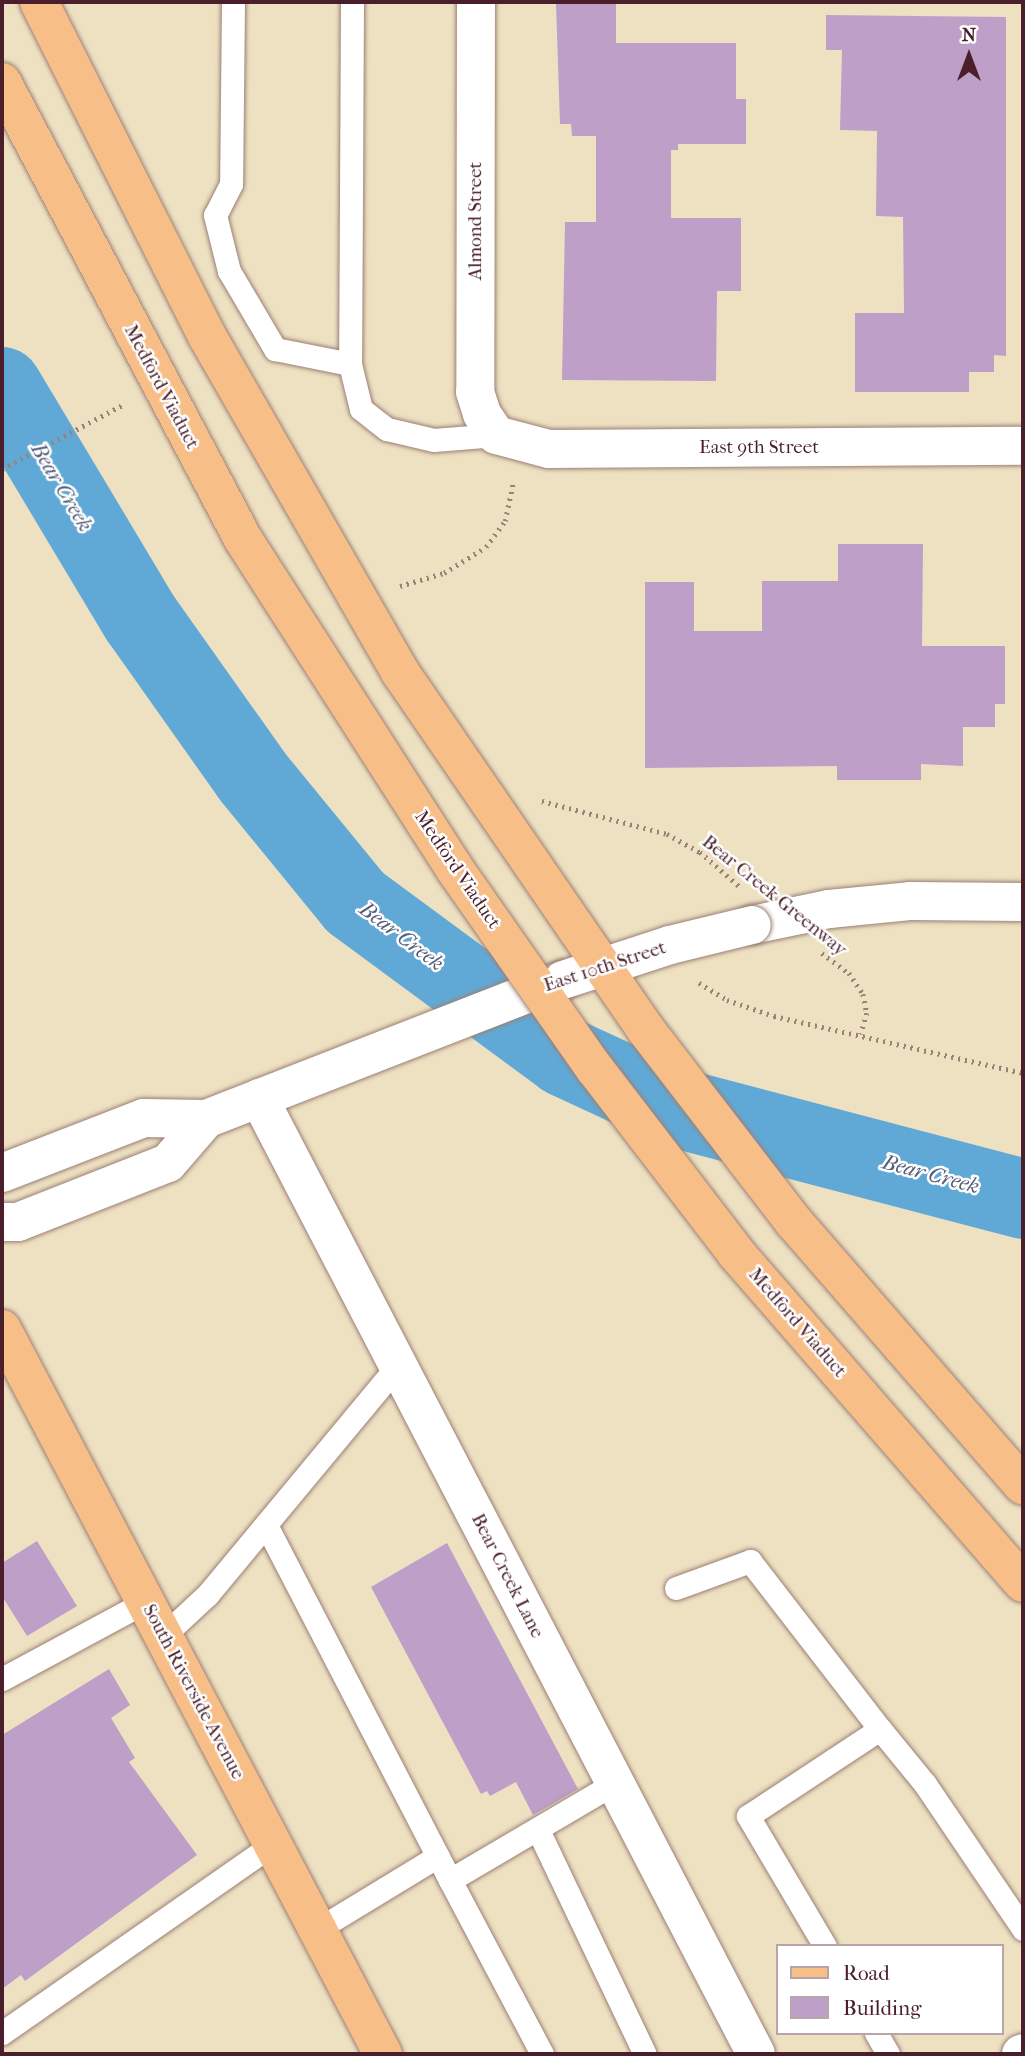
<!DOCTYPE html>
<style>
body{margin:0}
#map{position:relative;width:1025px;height:2056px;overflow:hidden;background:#eee1c2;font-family:"IM FELL French Canon",serif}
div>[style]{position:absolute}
.river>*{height:80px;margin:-40px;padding:0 40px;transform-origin:40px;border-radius:40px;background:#60a9d7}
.building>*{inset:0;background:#be9fc8}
.path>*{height:4.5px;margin-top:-2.25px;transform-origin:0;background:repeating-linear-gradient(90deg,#9c8076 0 2px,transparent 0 7px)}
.roads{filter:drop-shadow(0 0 2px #9c8076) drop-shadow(0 0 2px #9c8076)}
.service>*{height:23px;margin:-11.5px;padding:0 11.5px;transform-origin:11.5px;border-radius:11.5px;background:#fff}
.minor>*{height:38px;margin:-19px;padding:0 19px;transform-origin:19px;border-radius:19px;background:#fff}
.tertiary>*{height:38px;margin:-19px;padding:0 19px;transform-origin:19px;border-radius:19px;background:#fff}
.primary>*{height:38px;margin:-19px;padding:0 19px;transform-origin:19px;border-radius:19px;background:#f7be87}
.bridges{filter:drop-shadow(0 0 2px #9c8076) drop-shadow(0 0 2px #9c8076)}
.tertiary-bridge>*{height:38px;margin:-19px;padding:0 19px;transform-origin:19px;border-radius:19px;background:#fff}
.motorway-bridge>*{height:38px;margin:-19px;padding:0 19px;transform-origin:19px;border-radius:19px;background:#f7be87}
span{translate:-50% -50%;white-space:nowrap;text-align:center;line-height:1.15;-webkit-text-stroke:5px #fff;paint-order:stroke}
.street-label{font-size:19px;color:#4a1f2b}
.water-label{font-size:21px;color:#545d78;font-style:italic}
.frame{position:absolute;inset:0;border:4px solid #4a1f2b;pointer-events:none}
.legend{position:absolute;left:776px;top:1944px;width:228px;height:91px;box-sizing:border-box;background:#fff;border:2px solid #b7a5aa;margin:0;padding:9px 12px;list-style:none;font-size:21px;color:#4a1f2b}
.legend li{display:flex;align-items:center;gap:14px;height:35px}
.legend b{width:35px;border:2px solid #b7a5aa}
.north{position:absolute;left:934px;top:21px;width:70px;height:70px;-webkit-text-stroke:5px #fff;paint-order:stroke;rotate:0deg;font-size:19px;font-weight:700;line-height:28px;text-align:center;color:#4a1f2b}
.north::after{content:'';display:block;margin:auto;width:24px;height:32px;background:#4a1f2b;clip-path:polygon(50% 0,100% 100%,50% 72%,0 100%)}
</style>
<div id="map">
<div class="river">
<i style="left:2px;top:387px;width:270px;rotate:59.1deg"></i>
<i style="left:141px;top:619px;width:192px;rotate:54.7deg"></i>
<i style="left:252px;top:776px;width:163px;rotate:50.7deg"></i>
<i style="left:355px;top:902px;width:261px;rotate:36.4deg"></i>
<i style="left:565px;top:1057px;width:119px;rotate:24.8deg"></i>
<i style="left:673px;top:1107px;width:362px;rotate:14.7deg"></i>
</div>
<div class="building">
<i style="clip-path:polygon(556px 4px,616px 4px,616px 43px,736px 43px,736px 99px,746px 99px,746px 144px,678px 144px,678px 150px,671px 150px,671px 218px,741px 218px,741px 291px,717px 291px,716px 381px,562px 380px,565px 222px,596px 222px,596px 136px,572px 136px,571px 124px,560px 124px)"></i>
<i style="clip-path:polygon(826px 15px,1006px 17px,1006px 356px,994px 355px,994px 372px,969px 372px,969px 392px,855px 392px,855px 313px,904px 313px,903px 217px,876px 216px,877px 131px,840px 130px,842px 50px,826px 50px)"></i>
<i style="clip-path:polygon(838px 544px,923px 544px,922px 646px,1005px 646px,1005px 704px,995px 704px,995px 727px,963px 727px,963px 766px,921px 764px,921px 780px,837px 780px,837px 766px,645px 768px,645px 582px,694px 582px,694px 631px,762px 631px,762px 581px,838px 581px)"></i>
<i style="clip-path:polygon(37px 1541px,77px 1606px,27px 1636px,2px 1596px,2px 1563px)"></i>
<i style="clip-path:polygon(447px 1543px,578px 1789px,533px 1815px,516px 1782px,490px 1796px,487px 1791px,481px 1794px,371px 1587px)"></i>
<i style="clip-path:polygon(109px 1669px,130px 1705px,111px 1718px,135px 1758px,129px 1762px,197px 1855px,25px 1981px,21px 1975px,2px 1989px,2px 1735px)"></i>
</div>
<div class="path">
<i style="left:2px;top:469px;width:140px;rotate:-28deg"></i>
<i style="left:400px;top:586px;width:46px;rotate:-16.5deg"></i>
<i style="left:444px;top:573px;width:49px;rotate:-31.8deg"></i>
<i style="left:486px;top:547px;width:32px;rotate:-54deg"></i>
<i style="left:505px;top:521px;width:38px;rotate:-78deg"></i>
<i style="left:542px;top:801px;width:129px;rotate:14.8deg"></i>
<i style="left:667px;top:834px;width:38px;rotate:29deg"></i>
<i style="left:700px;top:852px;width:52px;rotate:41.1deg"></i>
<i style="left:822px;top:953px;width:34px;rotate:37deg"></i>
<i style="left:849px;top:973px;width:25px;rotate:56deg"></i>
<i style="left:863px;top:994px;width:19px;rotate:78deg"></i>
<i style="left:867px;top:1013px;width:22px;rotate:106deg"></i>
<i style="left:699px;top:983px;width:33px;rotate:31deg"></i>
<i style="left:727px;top:1000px;width:50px;rotate:18.8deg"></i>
<i style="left:774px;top:1016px;width:255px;rotate:12.9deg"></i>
</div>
<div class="roads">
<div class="service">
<i style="left:233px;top:2px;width:182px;rotate:90.6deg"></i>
<i style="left:231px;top:184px;width:35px;rotate:117deg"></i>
<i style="left:215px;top:215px;width:58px;rotate:76deg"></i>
<i style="left:229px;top:271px;width:91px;rotate:59.5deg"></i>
<i style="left:275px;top:349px;width:76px;rotate:11.3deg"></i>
<i style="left:352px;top:2px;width:362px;rotate:90.3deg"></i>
<i style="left:350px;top:364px;width:46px;rotate:76.3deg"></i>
<i style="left:361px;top:409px;width:33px;rotate:38deg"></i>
<i style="left:387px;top:429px;width:48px;rotate:13.2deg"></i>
<i style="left:434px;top:440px;width:62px;rotate:-4.6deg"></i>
<i style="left:266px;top:1525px;width:400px;rotate:62.6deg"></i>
<i style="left:450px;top:1880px;width:191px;rotate:-30.5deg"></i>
<i style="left:676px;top:1588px;width:79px;rotate:-20deg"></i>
<i style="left:750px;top:1561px;width:212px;rotate:52.3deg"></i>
<i style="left:880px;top:1729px;width:158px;rotate:146.6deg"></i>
<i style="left:748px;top:1816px;width:151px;rotate:59.4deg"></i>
<i style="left:163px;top:1636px;width:62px;rotate:-43deg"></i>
<i style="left:208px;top:1594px;width:298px;rotate:-50.3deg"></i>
<i style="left:2px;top:1679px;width:162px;rotate:-28.3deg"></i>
<i style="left:880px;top:1729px;width:71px;rotate:50.7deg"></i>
<i style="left:925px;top:1784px;width:175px;rotate:55.9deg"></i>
<i style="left:538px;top:1830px;width:248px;rotate:64.5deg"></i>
<i style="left:450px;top:1880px;width:197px;rotate:62.1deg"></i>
<i style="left:318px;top:1929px;width:140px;rotate:-31.3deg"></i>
<i style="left:2px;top:2033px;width:330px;rotate:-34.9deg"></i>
<i style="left:876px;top:2033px;width:24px;rotate:60deg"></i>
</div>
<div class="minor">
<i style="left:476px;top:2px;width:390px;rotate:90.1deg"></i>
<i style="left:475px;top:392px;width:23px;rotate:72deg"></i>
<i style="left:482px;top:414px;width:25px;rotate:56deg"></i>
<i style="left:496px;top:435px;width:55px;rotate:14.8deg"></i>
<i style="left:549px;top:449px;width:474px;rotate:-0.4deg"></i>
<i style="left:259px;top:1098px;width:1077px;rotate:62.53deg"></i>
</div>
<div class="tertiary">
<i style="left:752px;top:925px;width:79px;rotate:-11.7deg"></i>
<i style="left:829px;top:909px;width:81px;rotate:-5.6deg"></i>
<i style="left:910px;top:901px;width:113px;rotate:0.5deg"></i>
<i style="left:2px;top:1173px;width:152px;rotate:-21.2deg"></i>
<i style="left:144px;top:1118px;width:62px;rotate:0.9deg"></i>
<i style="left:206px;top:1119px;width:383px;rotate:-21.3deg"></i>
<i style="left:2px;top:1222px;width:16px"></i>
<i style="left:18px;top:1222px;width:161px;rotate:-21.5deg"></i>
<i style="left:168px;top:1163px;width:58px;rotate:-49.2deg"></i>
<i style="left:1021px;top:2054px;width:2px;rotate:-27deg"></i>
</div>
<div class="primary">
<i style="left:2px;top:1329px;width:819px;rotate:62.28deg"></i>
</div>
</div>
<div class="bridges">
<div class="tertiary-bridge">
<i style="left:563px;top:980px;width:113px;rotate:-18.1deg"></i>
<i style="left:670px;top:945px;width:84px;rotate:-13.7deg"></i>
</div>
<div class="motorway-bridge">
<i style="left:39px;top:2px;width:374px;rotate:63.3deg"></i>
<i style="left:207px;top:336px;width:387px;rotate:60.1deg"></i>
<i style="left:400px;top:672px;width:434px;rotate:55.5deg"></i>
<i style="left:646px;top:1030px;width:242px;rotate:52.4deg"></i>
<i style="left:794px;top:1222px;width:349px;rotate:49deg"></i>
<i style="left:2px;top:82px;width:517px;rotate:62.19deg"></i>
<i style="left:243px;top:539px;width:391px;rotate:57.3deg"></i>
<i style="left:454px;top:868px;width:246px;rotate:55deg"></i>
<i style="left:595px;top:1069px;width:232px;rotate:52.5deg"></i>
<i style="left:736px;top:1253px;width:437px;rotate:49deg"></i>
</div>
</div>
<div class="street-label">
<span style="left:476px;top:221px;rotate:-90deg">Almond Street</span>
<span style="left:161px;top:387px;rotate:62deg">Medford Viaduct</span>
<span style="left:759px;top:448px">East 9th Street</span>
<span style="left:457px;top:870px;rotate:56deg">Medford Viaduct</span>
<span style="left:774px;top:896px;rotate:39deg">Bear Creek Greenway</span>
<span style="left:605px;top:967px;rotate:-18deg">East 10th Street</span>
<span style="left:797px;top:1323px;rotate:49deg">Medford Viaduct</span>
<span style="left:507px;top:1576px;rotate:63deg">Bear Creek Lane</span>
<span style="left:193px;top:1692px;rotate:62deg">South Riverside Avenue</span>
</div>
<div class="water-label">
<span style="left:62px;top:487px;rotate:59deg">Bear Creek</span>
<span style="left:402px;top:936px;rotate:37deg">Bear Creek</span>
<span style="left:931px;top:1174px;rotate:15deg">Bear Creek</span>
</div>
<div class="frame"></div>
<ul class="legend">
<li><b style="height:9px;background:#f7be87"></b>Road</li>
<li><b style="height:19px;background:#be9fc8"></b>Building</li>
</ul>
<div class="north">N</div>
</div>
